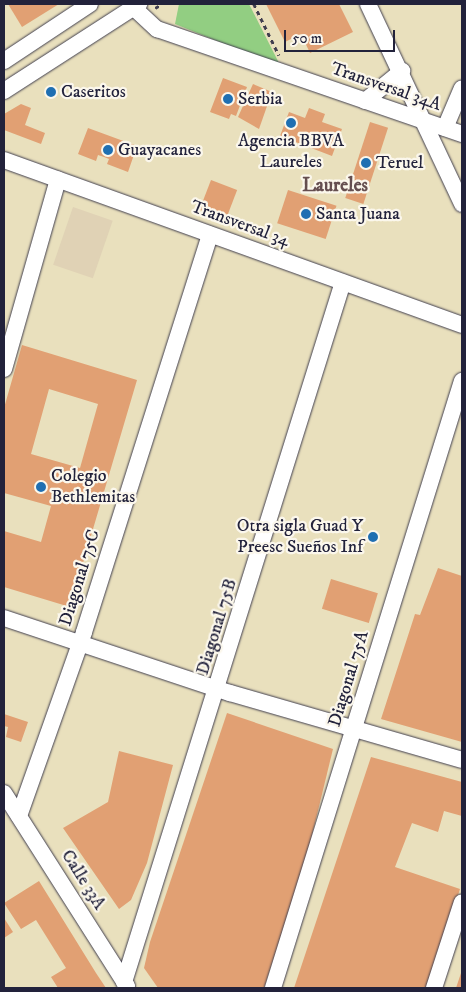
<!DOCTYPE html>
<meta charset="utf-8">
<style>
body{margin:0}
#map{position:relative;width:466px;height:992px;overflow:hidden;background:#e9e0bd;font-family:"IM FELL DW Pica",serif}
div>[style]{position:absolute}
.built>*{inset:0;background:#e0d2b5;transform-origin:0 0}
.green>*{inset:0;background:#92ce82}
.building>*{inset:0;background:#e1a073;transform-origin:0 0}
.path>*{height:2.5px;margin-top:-1.25px;transform-origin:0;background:repeating-linear-gradient(90deg,#403e4e 0 4px,transparent 0 8px)}
.roads{filter:drop-shadow(0 0 1px #403e4e) drop-shadow(0 0 1px #403e4e)}
.minor>*{height:16px;margin:-8px;padding:0 8px;transform-origin:8px;border-radius:8px;background:#fff}
.dots>*{width:14px;height:14px;translate:-50% -50%;box-sizing:border-box;border:2px solid #fbf7ec;border-radius:50%}
span{translate:-50% -50%;white-space:nowrap;text-align:center;line-height:1.15;-webkit-text-stroke:4.5px #fbf7ec;paint-order:stroke}
.street-label{font-size:18px;color:#22223b}
.poi-label{font-size:18px;color:#22223b}
.left{translate:0 -50%;text-align:left}
.right{translate:-100% -50%;text-align:right}
.neighbourhood-label{font-size:19px;color:#654e4f;font-weight:700}
.frame{position:absolute;inset:0;border:5px solid #22223b;pointer-events:none}
.scale{position:absolute;left:284px;top:30px;width:111px;height:22px;box-sizing:border-box;border:2px solid #22223b;border-top:0;padding-left:6px;font-size:15px;line-height:18px;white-space:nowrap;color:#22223b;-webkit-text-stroke:4px #fbf7ec;paint-order:stroke}
</style>
<div id="map">
<div class="built">
<i style="left:73px;top:207px;width:42px;height:61px;rotate:19deg"></i>
</div>
<div class="green">
<i style="clip-path:polygon(179px 4px,249px 4px,281px 67px,175px 24px)"></i>
</div>
<div class="building">
<i style="clip-path:polygon(8px 4px,59px 4px,22px 27px)"></i>
<i style="clip-path:polygon(266px 4px,339px 4px,353px 32px,310px 53px,301px 34px,285px 42px)"></i>
<i style="clip-path:polygon(223px 78px,247px 87px,236px 116px,231px 114px,229px 119px,210px 112px)"></i>
<i style="clip-path:polygon(253px 84px,272px 92px,259px 129px,238px 117px)"></i>
<i style="clip-path:polygon(21px 104px,31px 108px,25px 125px,45px 133px,41px 144px,4px 130px,4px 114px)"></i>
<i style="clip-path:polygon(309px 108px,325px 114px,322px 122px,342px 129px,332px 156px,280px 136px,289px 112px,305px 118px)"></i>
<i style="left:370px;top:122px;width:19px;height:80px;rotate:18deg"></i>
<i style="clip-path:polygon(88px 128px,137px 146px,128px 172px,107px 164px,109px 159px,104px 157px,98px 155px,96px 161px,78px 154px)"></i>
<i style="left:211px;top:180px;width:28px;height:32px;rotate:21deg"></i>
<i style="left:288px;top:190px;width:51px;height:35px;rotate:18deg"></i>
<i style="clip-path:polygon(evenodd,22px 345px,137px 380px,70px 607px,4px 587px,4px 531px,41px 542px,51px 506px,4px 493px,4px 408px,22px 345px,49px 389px,98px 404px,80px 468px,31px 454px,49px 389px)"></i>
<i style="clip-path:polygon(438px 568px,462px 576px,462px 742px,381px 719px,415px 614px,420px 615px)"></i>
<i style="left:331px;top:579px;width:49px;height:31px;rotate:17deg"></i>
<i style="clip-path:polygon(227px 713px,333px 749px,305px 864px,264px 988px,158px 988px,144px 968px,150px 942px)"></i>
<i style="clip-path:polygon(4px 714px,28px 722px,21px 742px,6px 737px,8px 727px,4px 726px)"></i>
<i style="clip-path:polygon(119px 751px,173px 765px,147px 863px,131px 900px,119px 909px,63px 828px,108px 802px)"></i>
<i style="clip-path:polygon(371px 757px,462px 782px,462px 816px,444px 811px,438px 832px,412px 823px,395px 867px,460px 889px,428px 988px,294px 988px)"></i>
<i style="clip-path:polygon(39px 881px,96px 973px,106px 988px,58px 988px,51px 977px,66px 968px,36px 920px,21px 929px,4px 903px)"></i>
<i style="clip-path:polygon(4px 918px,13px 932px,4px 938px)"></i>
<i style="clip-path:polygon(462px 970px,462px 988px,456px 988px)"></i>
</div>
<div class="path">
<i style="left:254px;top:4px;width:57px;rotate:63.9deg"></i>
<i style="left:155px;top:8px;width:8px;rotate:-30deg"></i>
</div>
<div class="roads">
<div class="minor">
<i style="left:368px;top:4px;width:221px;rotate:64.8deg"></i>
<i style="left:133px;top:7px;width:33px;rotate:43deg"></i>
<i style="left:157px;top:29px;width:323px;rotate:19deg"></i>
<i style="left:4px;top:61px;width:103px;rotate:-33.5deg"></i>
<i style="left:4px;top:91px;width:161px;rotate:-32.8deg"></i>
<i style="left:365px;top:101px;width:48px;rotate:-39deg"></i>
<i style="left:445px;top:128px;width:43px;rotate:-67deg"></i>
<i style="left:4px;top:160px;width:487px;rotate:19.8deg"></i>
<i style="left:4px;top:369px;width:197px;rotate:-74.1deg"></i>
<i style="left:4px;top:618px;width:238px;rotate:18.4deg"></i>
<i style="left:230px;top:693px;width:241px;rotate:16.1deg"></i>
<i style="left:4px;top:793px;width:229px;rotate:57.5deg"></i>
<i style="left:19px;top:816px;width:195px;rotate:-70.5deg"></i>
<i style="left:84px;top:632px;width:417px;rotate:-72.4deg"></i>
<i style="left:124px;top:982px;width:733px;rotate:-72.63deg"></i>
<i style="left:273px;top:988px;width:636px;rotate:-72.71deg"></i>
<i style="left:434px;top:988px;width:90px;rotate:-72deg"></i>
</div>
</div>
<div class="dots">
<i style="left:51px;top:92px;background:#1f6fb2"></i>
<i style="left:228px;top:99px;background:#1f6fb2"></i>
<i style="left:291px;top:123px;background:#1f6fb2"></i>
<i style="left:108px;top:150px;background:#1f6fb2"></i>
<i style="left:366px;top:163px;background:#1f6fb2"></i>
<i style="left:306px;top:214px;background:#1f6fb2"></i>
<i style="left:41px;top:487px;background:#1f6fb2"></i>
<i style="left:373px;top:537px;background:#1f6fb2"></i>
</div>
<div class="street-label">
<span style="left:386px;top:87px;rotate:19deg">Transversal 34A</span>
<span style="left:240px;top:224px;rotate:20deg">Transversal 34</span>
<span style="left:80px;top:578px;rotate:-73deg">Diagonal 75C</span>
<span style="left:217px;top:627px;rotate:-73deg">Diagonal 75B</span>
<span style="left:349px;top:679px;rotate:-73deg">Diagonal 75A</span>
<span style="left:83px;top:880px;rotate:58deg">Calle 33A</span>
</div>
<div class="poi-label">
<span class="left" style="left:61px;top:92px">Caseritos</span>
<span class="left" style="left:238px;top:99px">Serbia</span>
<span style="left:291px;top:152px">Agencia BBVA<br>Laureles</span>
<span class="left" style="left:118px;top:150px">Guayacanes</span>
<span class="left" style="left:376px;top:163px">Teruel</span>
<span class="left" style="left:316px;top:214px">Santa Juana</span>
<span class="left" style="left:51px;top:487px">Colegio<br>Bethlemitas</span>
<span class="right" style="left:363px;top:537px">Otra sigla Guad Y<br>Preesc Sueños Inf</span>
</div>
<div class="neighbourhood-label">
<span style="left:335px;top:186px">Laureles</span>
</div>
<div class="frame"></div>
<div class="scale">50 m</div>
</div>
